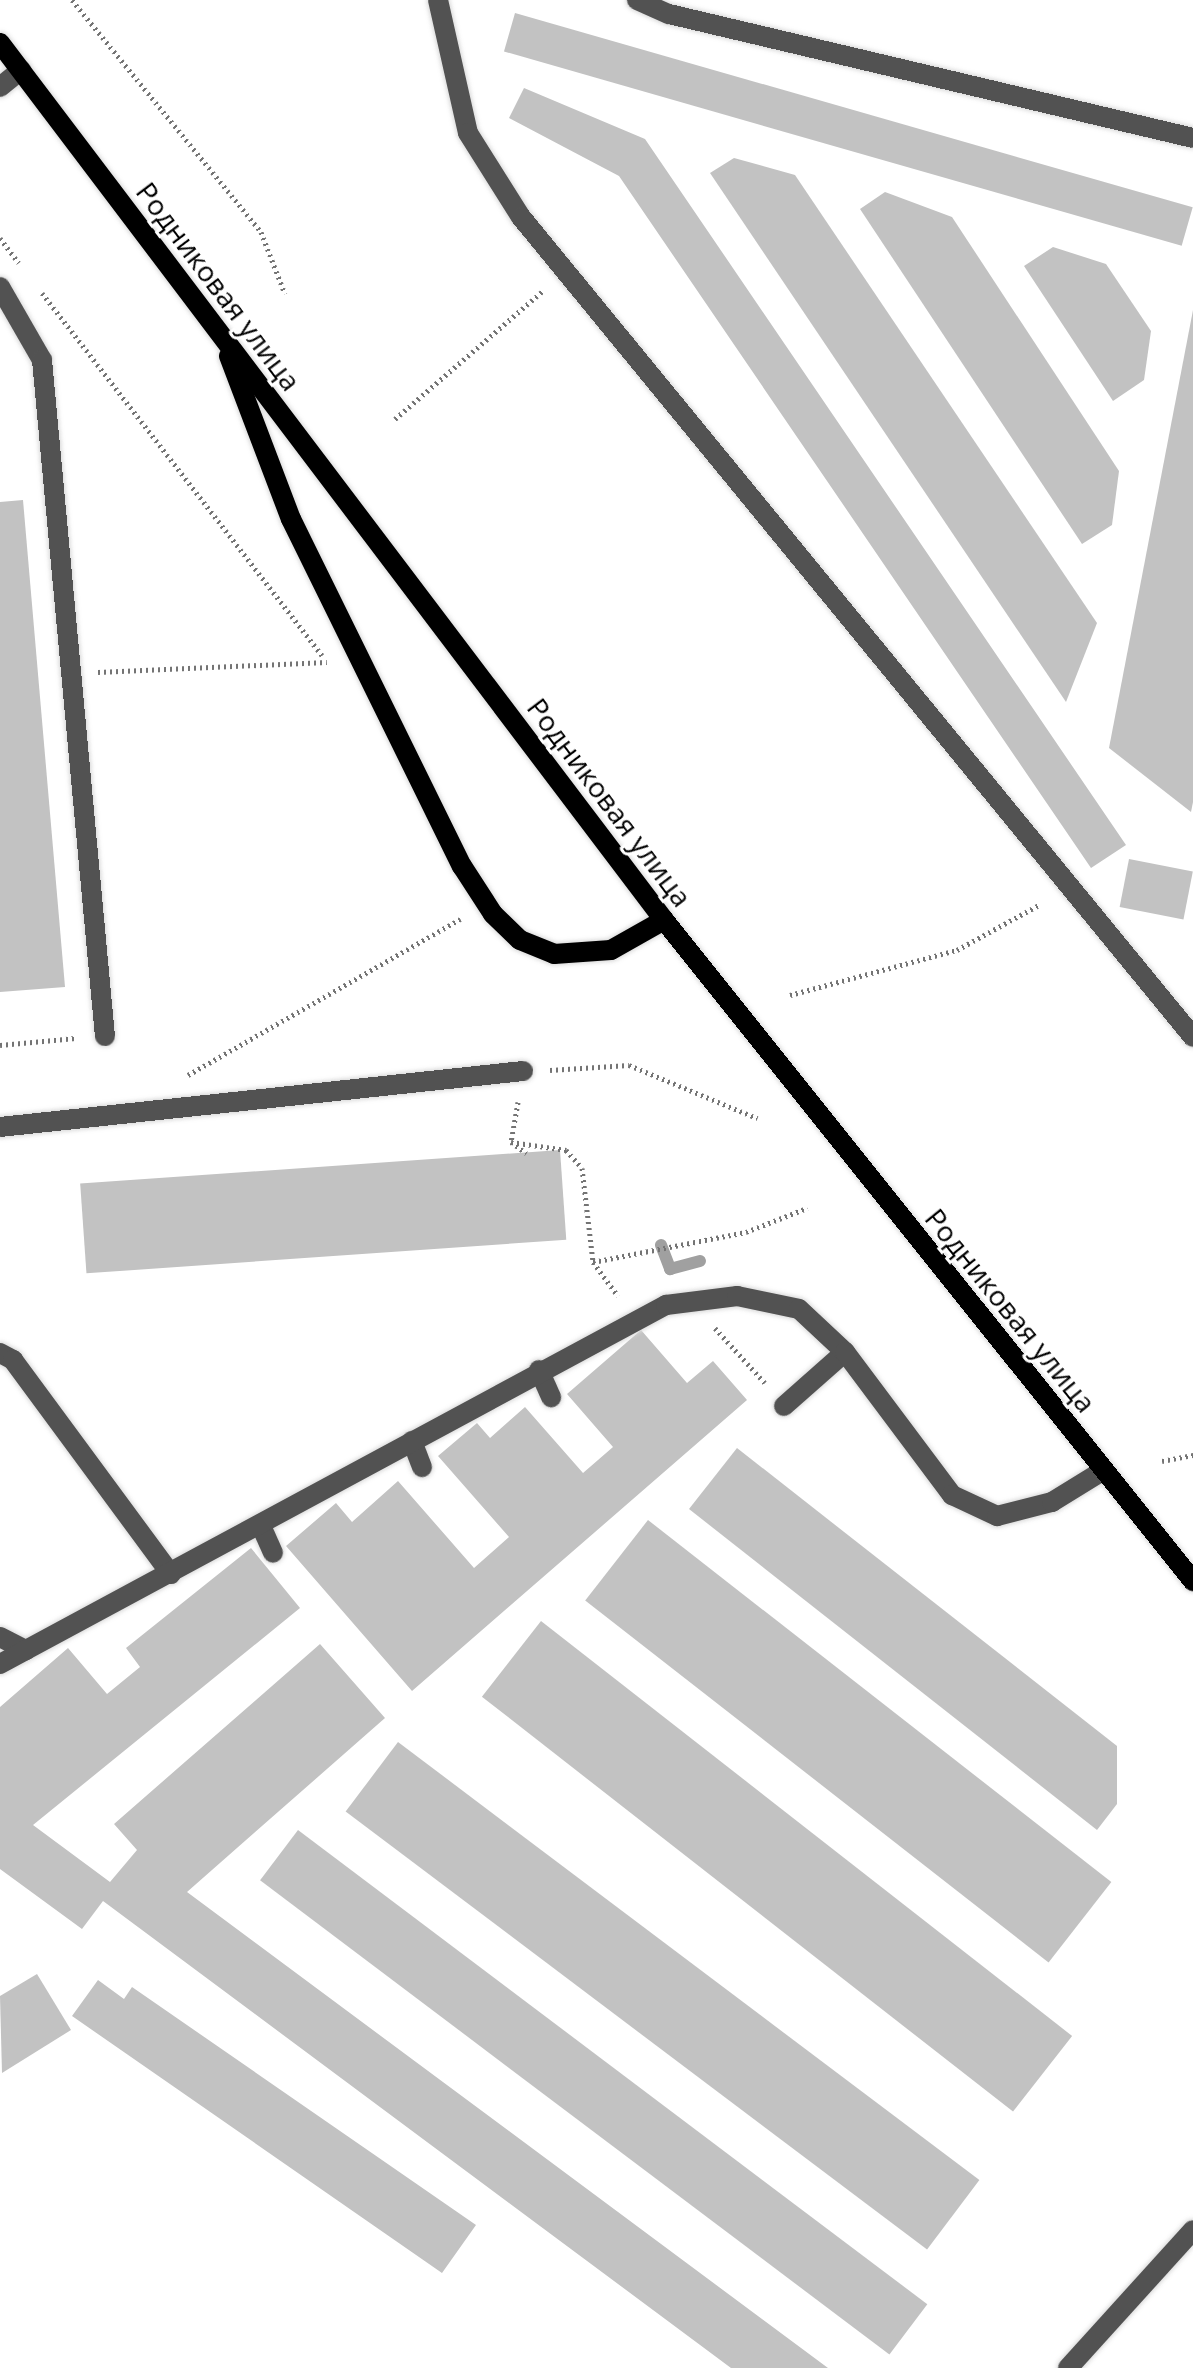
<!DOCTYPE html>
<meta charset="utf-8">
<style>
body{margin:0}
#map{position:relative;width:1193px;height:2368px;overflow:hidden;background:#fff;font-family:"Open Sans",sans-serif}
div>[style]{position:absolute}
.stream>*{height:12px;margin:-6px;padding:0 6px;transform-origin:6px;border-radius:6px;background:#a0a0a0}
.building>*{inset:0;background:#c2c2c2;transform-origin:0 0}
.path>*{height:5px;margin-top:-2.5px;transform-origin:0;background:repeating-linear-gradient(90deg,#747474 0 2px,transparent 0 6px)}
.roads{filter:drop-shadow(0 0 2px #dbdbdb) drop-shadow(0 0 2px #dbdbdb)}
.minor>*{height:20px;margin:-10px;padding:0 10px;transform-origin:10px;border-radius:10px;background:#525252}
.major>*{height:20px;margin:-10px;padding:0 10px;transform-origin:10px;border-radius:10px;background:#000}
span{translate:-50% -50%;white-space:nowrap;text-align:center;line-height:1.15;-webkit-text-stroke:6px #fff;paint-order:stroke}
.street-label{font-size:28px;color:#000}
</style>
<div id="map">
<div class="stream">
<i style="left:661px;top:1245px;width:26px;rotate:69deg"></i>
<i style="left:670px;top:1269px;width:31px;rotate:-15deg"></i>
</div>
<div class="building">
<i style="left:515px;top:13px;width:705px;height:40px;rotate:16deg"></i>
<i style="clip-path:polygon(524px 88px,645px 139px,1126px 845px,1091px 868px,619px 176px,509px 118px)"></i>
<i style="clip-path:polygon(734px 158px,795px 175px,1097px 623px,1066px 702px,710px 173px)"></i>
<i style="clip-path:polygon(885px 192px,952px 217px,1119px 471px,1112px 525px,1082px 544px,860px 209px)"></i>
<i style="clip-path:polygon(1053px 247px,1106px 264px,1151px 331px,1144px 380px,1113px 401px,1024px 266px)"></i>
<i style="clip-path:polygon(1193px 310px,1193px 802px,1191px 812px,1109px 748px)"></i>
<i style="clip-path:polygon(23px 500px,65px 987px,0 992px,0 502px)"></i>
<i style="left:1129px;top:859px;width:65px;height:49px;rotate:11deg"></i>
<i style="left:560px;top:1150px;width:90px;height:481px;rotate:86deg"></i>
<i style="clip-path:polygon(641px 1330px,687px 1383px,713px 1361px,747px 1400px,412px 1691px,286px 1546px,336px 1503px,352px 1522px,398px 1481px,474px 1568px,509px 1537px,438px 1456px,477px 1423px,490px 1438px,525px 1407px,583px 1473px,613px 1447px,567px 1394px)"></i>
<i style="clip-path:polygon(737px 1448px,1117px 1746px,1117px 1804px,1097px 1830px,689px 1509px)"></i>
<i style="left:648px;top:1520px;width:588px;height:102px;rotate:38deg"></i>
<i style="clip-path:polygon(251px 1548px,300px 1608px,33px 1825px,110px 1882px,137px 1850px,114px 1824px,320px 1644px,385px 1718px,187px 1892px,828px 2368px,731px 2368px,103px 1901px,82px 1929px,0 1869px,0 1707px,68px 1648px,107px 1694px,140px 1667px,126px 1648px)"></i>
<i style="left:541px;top:1621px;width:674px;height:96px;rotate:38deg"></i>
<i style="left:398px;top:1742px;width:728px;height:87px;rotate:37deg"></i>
<i style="left:298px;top:1830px;width:788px;height:63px;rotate:37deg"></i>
<i style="clip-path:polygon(37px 1974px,71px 2030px,2px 2073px,0 1996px)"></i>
<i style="clip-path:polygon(98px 1980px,124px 1999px,132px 1987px,476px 2225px,442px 2273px,72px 2016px)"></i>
</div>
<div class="path">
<i style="left:72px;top:0;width:299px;rotate:50.8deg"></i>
<i style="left:261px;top:232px;width:66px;rotate:68.8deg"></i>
<i style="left:0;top:238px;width:31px;rotate:53deg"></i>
<i style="left:42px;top:293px;width:458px;rotate:52.3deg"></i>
<i style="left:395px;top:419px;width:196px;rotate:-40.9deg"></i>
<i style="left:98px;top:672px;width:229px;rotate:-2.5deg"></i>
<i style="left:790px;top:995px;width:173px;rotate:-15.1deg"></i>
<i style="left:957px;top:950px;width:94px;rotate:-28.8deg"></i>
<i style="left:0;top:1045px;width:76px;rotate:-5.3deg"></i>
<i style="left:550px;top:1070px;width:79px;rotate:-3.6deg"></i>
<i style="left:629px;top:1065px;width:139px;rotate:22.5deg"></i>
<i style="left:188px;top:1075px;width:314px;rotate:-29.8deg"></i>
<i style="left:518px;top:1102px;width:41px;rotate:99.9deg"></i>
<i style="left:511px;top:1142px;width:19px;rotate:36deg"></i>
<i style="left:511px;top:1142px;width:56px;rotate:8.3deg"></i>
<i style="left:566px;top:1150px;width:24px;rotate:48deg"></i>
<i style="left:582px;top:1168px;width:95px;rotate:83.3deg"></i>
<i style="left:593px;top:1262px;width:42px;rotate:53.7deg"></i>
<i style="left:593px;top:1262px;width:156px;rotate:-11.1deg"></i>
<i style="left:746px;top:1232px;width:66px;rotate:-21.5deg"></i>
<i style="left:715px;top:1328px;width:74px;rotate:47.7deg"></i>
<i style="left:1162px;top:1461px;width:32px;rotate:-11deg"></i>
</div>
<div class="roads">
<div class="minor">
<i style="left:438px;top:0;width:136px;rotate:77.3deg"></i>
<i style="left:468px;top:133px;width:99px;rotate:57.8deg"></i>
<i style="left:521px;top:217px;width:1060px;rotate:50.66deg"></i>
<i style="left:637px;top:0;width:35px;rotate:24deg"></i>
<i style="left:669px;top:14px;width:538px;rotate:13.31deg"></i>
<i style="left:0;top:87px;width:27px;rotate:-39deg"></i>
<i style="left:0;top:287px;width:84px;rotate:60.1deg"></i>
<i style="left:42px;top:360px;width:679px;rotate:84.68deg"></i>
<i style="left:0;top:1127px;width:526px;rotate:-6.11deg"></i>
<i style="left:0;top:1353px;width:15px;rotate:28deg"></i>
<i style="left:13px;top:1360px;width:266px;rotate:53.6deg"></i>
<i style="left:539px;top:1370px;width:30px;rotate:66deg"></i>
<i style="left:784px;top:1406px;width:81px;rotate:-41.5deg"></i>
<i style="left:412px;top:1441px;width:28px;rotate:69deg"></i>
<i style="left:262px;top:1528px;width:27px;rotate:66deg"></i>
<i style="left:0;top:1637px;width:29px;rotate:27deg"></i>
<i style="left:0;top:1664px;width:757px;rotate:-28.33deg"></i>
<i style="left:666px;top:1305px;width:72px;rotate:-7.2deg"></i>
<i style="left:737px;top:1296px;width:63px;rotate:11.8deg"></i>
<i style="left:799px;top:1309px;width:63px;rotate:43.1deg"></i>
<i style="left:845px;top:1352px;width:179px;rotate:53.2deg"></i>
<i style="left:952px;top:1495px;width:50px;rotate:25deg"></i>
<i style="left:997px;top:1516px;width:57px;rotate:-14.3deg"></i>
<i style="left:1052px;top:1502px;width:61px;rotate:-31.6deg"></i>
<i style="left:1068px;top:2368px;width:186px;rotate:-47.8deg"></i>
</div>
<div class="major">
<i style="left:0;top:43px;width:1100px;rotate:52.87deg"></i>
<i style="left:664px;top:920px;width:847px;rotate:51.33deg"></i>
<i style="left:229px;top:356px;width:174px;rotate:69.2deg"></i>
<i style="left:291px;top:519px;width:387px;rotate:63.8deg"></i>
<i style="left:462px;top:866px;width:57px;rotate:57.1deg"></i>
<i style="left:493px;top:914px;width:37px;rotate:44deg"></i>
<i style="left:520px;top:940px;width:37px;rotate:22deg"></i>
<i style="left:554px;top:954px;width:57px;rotate:-4deg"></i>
<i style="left:611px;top:950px;width:61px;rotate:-29.5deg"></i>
</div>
</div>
<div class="street-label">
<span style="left:219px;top:286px;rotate:53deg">Родниковая улица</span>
<span style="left:610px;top:802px;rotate:53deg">Родниковая улица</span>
<span style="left:1011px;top:1310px;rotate:51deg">Родниковая улица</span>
</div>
</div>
